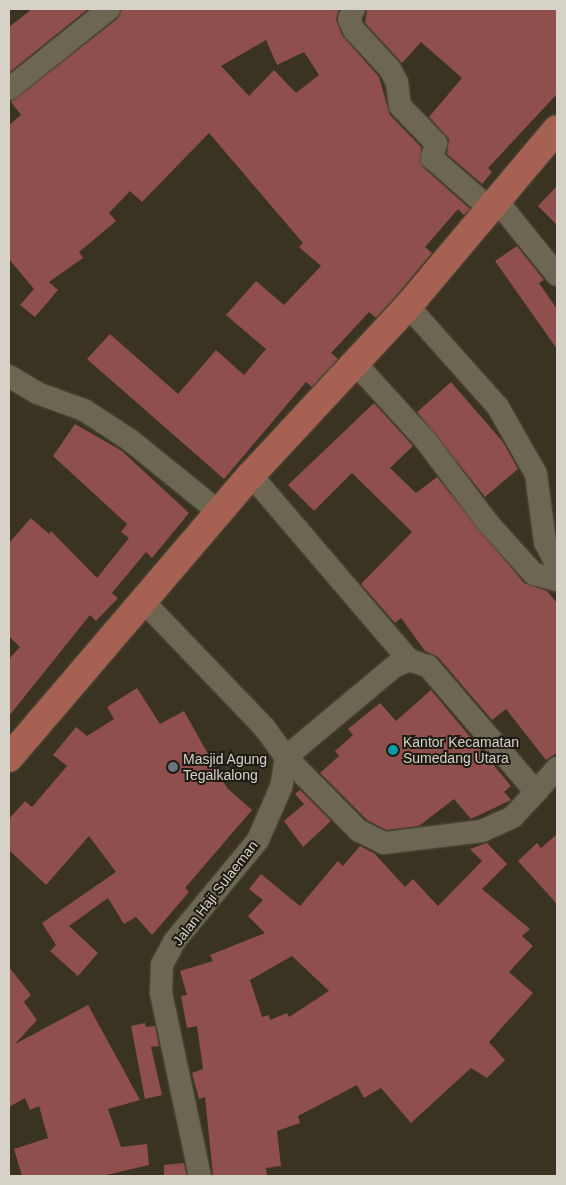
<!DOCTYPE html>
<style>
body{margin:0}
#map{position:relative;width:566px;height:1185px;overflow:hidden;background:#3a3322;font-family:Helvetica,sans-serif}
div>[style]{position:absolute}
.building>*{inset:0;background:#8e4f4d}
.roads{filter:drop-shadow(0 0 1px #544e3f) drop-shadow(0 0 1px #544e3f)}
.minor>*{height:22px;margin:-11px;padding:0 11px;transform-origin:11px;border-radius:11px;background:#6d6653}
.major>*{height:28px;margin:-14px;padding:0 14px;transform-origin:14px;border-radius:14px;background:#a76152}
.dots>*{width:14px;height:14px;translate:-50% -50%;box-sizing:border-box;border:2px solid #1e1b14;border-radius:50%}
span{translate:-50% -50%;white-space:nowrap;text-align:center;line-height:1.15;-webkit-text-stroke:4px #1e1b14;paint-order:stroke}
.poi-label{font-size:14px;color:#d6d2c7}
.left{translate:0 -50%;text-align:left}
.street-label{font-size:14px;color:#d6d2c7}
.frame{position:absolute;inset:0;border:10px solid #d6d2c7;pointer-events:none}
</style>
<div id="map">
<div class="building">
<i style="clip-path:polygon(32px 9px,88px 9px,10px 72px,9px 27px)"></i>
<i style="clip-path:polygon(evenodd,122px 9px,339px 9px,336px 19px,342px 35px,379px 77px,390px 115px,421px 147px,423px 167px,470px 209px,464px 215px,458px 209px,425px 247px,432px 253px,396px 296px,376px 318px,369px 312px,331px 353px,338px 359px,312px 387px,306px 382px,224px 479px,87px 359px,110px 334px,178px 394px,216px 350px,244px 375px,266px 349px,226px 315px,256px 281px,284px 305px,321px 266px,299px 247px,303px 243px,209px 133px,142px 202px,130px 191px,109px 213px,116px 221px,79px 252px,83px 258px,49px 282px,58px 290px,35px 317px,20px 305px,34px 289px,9px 259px,9px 125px,21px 115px,11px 102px,117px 19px,122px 9px,266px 40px,277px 65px,304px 52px,319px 75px,296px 93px,274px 70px,249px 96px,221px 66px,266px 40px)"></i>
<i style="clip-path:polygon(367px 9px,557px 9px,557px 94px,488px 168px,492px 172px,482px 184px,447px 154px,449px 139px,429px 117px,462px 78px,421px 42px,402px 63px,365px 23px)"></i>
<i style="clip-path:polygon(557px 186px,557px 225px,538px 206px)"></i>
<i style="clip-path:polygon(517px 246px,544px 280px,539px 283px,557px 309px,557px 349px,495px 261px)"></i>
<i style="clip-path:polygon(451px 382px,503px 442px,518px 469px,485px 497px,417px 412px)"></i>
<i style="clip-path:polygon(374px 403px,413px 446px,390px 468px,416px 493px,437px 477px,524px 583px,547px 591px,557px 603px,557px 753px,546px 760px,506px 709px,492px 720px,438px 657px,425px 651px,401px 618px,395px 623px,361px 584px,412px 532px,352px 473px,314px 511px,288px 485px)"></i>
<i style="clip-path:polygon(75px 424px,122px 451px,189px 513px,152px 558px,146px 552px,112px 593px,118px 598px,96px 621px,90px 615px,9px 716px,9px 659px,20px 647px,9px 636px,9px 543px,31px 518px,49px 534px,51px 531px,97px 578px,129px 538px,121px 532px,127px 524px,53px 456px)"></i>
<i style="clip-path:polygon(137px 688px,160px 724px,184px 711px,227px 788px,252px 810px,185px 888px,189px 892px,152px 935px,136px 917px,124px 924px,108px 898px,69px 926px,98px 953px,78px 976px,50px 951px,56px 945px,42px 923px,116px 872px,89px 836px,46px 885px,9px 850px,9px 819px,25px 801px,32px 807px,67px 766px,53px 755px,76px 727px,87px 736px,114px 719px,107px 707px)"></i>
<i style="clip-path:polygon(431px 690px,511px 786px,504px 792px,511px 800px,471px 819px,454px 799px,419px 826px,386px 830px,367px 820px,320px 773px,339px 756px,335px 751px,353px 735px,348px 729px,380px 703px,396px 721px)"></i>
<i style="clip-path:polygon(300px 790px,331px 821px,303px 847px,284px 821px,304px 804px,295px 794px)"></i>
<i style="clip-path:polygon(557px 834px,557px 904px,518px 861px,537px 843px,541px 848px)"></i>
<i style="clip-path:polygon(evenodd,487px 843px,507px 864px,482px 889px,530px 929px,522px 936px,533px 946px,509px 972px,533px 993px,489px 1042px,505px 1060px,487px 1078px,471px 1068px,411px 1123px,381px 1088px,364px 1098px,357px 1085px,298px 1116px,300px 1123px,277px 1131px,281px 1166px,266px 1168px,267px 1176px,213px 1176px,205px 1097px,199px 1099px,192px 1073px,203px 1069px,197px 1026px,187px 1028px,181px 996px,187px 995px,180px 971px,213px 961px,210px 955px,265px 933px,248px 916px,263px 900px,249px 889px,261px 874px,300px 906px,338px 861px,343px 866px,360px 846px,374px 853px,405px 887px,413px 879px,438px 906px,482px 861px,470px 849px,487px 843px,292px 956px,329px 991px,289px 1017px,287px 1013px,270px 1020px,269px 1015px,262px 1017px,250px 980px,292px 956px)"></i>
<i style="clip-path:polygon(9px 967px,31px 995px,24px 1002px,37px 1020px,15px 1044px,88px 1005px,140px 1100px,108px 1109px,121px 1147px,147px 1144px,149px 1165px,102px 1176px,22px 1176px,14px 1149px,48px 1138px,39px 1106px,30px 1110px,25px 1098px,9px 1107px)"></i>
<i style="clip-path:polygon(145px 1023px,146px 1027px,155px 1026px,159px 1046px,151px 1047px,162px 1095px,145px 1099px,131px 1026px)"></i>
<i style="clip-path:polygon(184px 1163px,187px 1176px,164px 1176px,164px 1165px)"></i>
</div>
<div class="roads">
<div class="minor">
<i style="left:354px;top:9px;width:11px;rotate:117deg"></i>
<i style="left:349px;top:19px;width:12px;rotate:66deg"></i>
<i style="left:354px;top:30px;width:53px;rotate:47.3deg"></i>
<i style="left:390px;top:69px;width:15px;rotate:62deg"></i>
<i style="left:397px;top:82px;width:24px;rotate:83deg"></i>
<i style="left:400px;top:106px;width:52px;rotate:45.8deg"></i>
<i style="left:436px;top:143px;width:16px;rotate:105deg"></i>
<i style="left:432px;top:158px;width:77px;rotate:41.3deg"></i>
<i style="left:9px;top:89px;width:128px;rotate:-38.7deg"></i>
<i style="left:498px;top:202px;width:94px;rotate:51.1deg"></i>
<i style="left:408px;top:306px;width:135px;rotate:48.3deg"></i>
<i style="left:498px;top:407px;width:77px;rotate:60.4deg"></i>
<i style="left:536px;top:474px;width:69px;rotate:82.5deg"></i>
<i style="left:545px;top:542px;width:27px;rotate:63deg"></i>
<i style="left:356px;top:364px;width:104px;rotate:47.7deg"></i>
<i style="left:426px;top:441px;width:103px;rotate:52.9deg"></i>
<i style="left:488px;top:523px;width:69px;rotate:48deg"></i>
<i style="left:534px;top:574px;width:24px;rotate:15deg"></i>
<i style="left:9px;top:376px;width:33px;rotate:31deg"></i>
<i style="left:37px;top:393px;width:50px;rotate:19.9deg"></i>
<i style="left:84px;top:410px;width:55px;rotate:33.1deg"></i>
<i style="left:130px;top:440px;width:114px;rotate:39deg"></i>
<i style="left:251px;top:475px;width:243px;rotate:49.5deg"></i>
<i style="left:145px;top:603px;width:172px;rotate:46.2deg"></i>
<i style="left:264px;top:727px;width:37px;rotate:54deg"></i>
<i style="left:286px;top:757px;width:30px;rotate:99deg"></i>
<i style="left:281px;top:787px;width:58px;rotate:113.5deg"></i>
<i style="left:258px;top:840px;width:132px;rotate:129.5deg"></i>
<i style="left:174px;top:942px;width:26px;rotate:118deg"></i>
<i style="left:162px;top:965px;width:28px;rotate:92deg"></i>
<i style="left:161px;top:993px;width:187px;rotate:78deg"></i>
<i style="left:536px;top:792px;width:34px;rotate:133deg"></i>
<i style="left:513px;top:817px;width:34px;rotate:156deg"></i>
<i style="left:482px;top:831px;width:99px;rotate:173deg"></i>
<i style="left:384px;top:843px;width:28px;rotate:-154deg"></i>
<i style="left:359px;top:831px;width:104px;rotate:-134.6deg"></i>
<i style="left:286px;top:757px;width:142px;rotate:-39.9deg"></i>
<i style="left:395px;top:666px;width:15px;rotate:-23deg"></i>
<i style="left:409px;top:660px;width:20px;rotate:18deg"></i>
<i style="left:428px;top:666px;width:166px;rotate:49.4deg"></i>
<i style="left:536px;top:792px;width:32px;rotate:-49deg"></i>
</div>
<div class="major">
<i style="left:9px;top:758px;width:372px;rotate:-49.5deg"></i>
<i style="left:251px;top:475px;width:231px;rotate:-47.1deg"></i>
<i style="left:408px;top:306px;width:231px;rotate:-49.9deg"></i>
</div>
</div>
<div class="dots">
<i style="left:393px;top:750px;background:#0f9aa8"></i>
<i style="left:173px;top:767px;background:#6b7280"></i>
</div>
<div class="poi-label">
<span class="left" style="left:403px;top:750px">Kantor Kecamatan<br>Sumedang Utara</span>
<span class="left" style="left:183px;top:767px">Masjid Agung<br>Tegalkalong</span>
</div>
<div class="street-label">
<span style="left:215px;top:893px;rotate:-52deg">Jalan Haji Sulaeman</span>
</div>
<div class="frame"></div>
</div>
